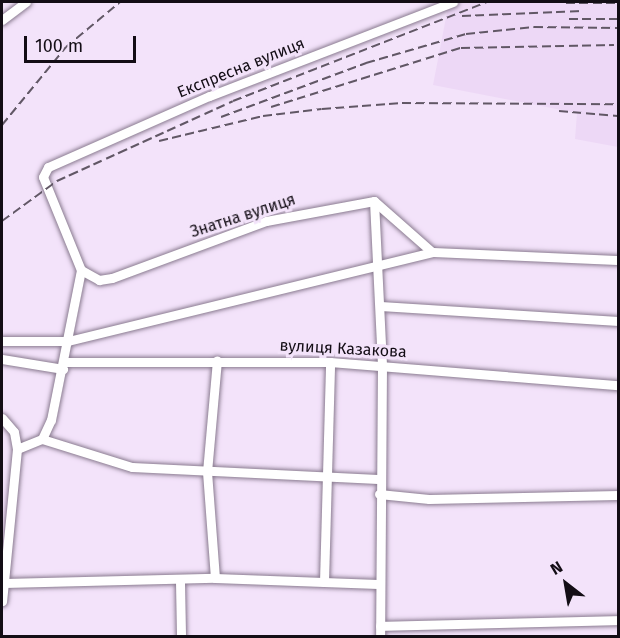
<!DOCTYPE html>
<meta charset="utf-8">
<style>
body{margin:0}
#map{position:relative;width:620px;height:638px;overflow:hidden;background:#f3e3fa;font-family:"Fira Sans",sans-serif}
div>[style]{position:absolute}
.built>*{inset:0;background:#edd8f6}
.roads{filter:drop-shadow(0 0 2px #8a7b90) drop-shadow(0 0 2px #8a7b90)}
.minor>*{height:9px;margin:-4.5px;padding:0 4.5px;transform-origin:4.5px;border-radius:4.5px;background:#fff}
.rail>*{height:2px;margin-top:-1px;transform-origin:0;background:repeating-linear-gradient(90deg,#615765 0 9px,transparent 0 13.5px)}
span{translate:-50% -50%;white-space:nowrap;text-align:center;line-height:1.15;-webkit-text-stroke:6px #f3e3fa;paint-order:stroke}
.street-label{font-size:16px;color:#130d15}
.frame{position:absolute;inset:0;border:3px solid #130d15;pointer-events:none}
.north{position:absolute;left:536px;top:554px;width:60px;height:60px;-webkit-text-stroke:4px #f3e3fa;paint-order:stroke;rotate:329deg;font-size:16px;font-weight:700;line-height:24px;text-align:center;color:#130d15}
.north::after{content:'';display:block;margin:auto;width:21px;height:27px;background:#130d15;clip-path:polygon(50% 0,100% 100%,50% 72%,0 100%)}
.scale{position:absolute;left:24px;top:36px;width:112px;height:27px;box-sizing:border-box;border:3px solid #130d15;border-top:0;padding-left:8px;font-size:18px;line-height:21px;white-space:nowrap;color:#130d15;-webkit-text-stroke:4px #f3e3fa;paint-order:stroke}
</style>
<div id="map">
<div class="built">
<i style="clip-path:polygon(449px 2px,618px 2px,618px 147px,575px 139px,577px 113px,433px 85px)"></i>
</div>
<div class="roads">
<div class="minor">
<i style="left:453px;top:2px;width:261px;rotate:158.9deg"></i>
<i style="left:209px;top:96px;width:176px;rotate:156.2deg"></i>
<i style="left:48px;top:167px;width:11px;rotate:117deg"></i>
<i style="left:43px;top:177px;width:100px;rotate:67.8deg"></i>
<i style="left:81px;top:270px;width:21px;rotate:29deg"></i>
<i style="left:99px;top:280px;width:13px;rotate:-9deg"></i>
<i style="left:112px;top:278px;width:164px;rotate:-20.3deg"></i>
<i style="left:266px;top:221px;width:110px;rotate:-10.5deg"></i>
<i style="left:374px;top:201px;width:77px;rotate:41.3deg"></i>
<i style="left:432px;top:252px;width:186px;rotate:2.5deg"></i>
<i style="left:2px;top:20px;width:30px;rotate:-37deg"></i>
<i style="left:374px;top:201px;width:164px;rotate:87.2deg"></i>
<i style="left:382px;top:365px;width:271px;rotate:90.4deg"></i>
<i style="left:381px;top:306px;width:237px;rotate:3.6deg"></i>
<i style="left:2px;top:341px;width:66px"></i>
<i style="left:68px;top:341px;width:375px;rotate:-13.7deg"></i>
<i style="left:2px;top:359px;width:62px;rotate:9.3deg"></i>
<i style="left:65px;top:362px;width:265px"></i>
<i style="left:330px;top:362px;width:289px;rotate:4.6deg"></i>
<i style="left:2px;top:418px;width:18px;rotate:49deg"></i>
<i style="left:14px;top:432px;width:17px;rotate:80deg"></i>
<i style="left:17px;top:449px;width:153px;rotate:95.6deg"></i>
<i style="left:42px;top:439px;width:94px;rotate:17.3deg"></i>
<i style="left:132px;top:467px;width:246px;rotate:2.8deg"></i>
<i style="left:17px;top:449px;width:27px;rotate:-22deg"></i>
<i style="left:42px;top:439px;width:21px;rotate:-65deg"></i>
<i style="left:51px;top:420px;width:153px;rotate:-78.7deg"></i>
<i style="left:379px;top:494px;width:50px;rotate:5.7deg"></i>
<i style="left:429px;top:499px;width:189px;rotate:-1.2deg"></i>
<i style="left:215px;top:578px;width:106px;rotate:-94.3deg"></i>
<i style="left:207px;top:472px;width:112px;rotate:-84.9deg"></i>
<i style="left:180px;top:582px;width:54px;rotate:88.9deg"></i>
<i style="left:324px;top:582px;width:220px;rotate:-88.4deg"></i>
<i style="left:4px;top:583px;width:211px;rotate:-1.4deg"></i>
<i style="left:215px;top:578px;width:163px;rotate:2.1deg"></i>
<i style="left:380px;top:626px;width:238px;rotate:-1.4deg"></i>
</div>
</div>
<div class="rail">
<i style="left:566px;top:3px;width:52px"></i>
<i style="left:462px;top:16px;width:120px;rotate:-2.4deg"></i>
<i style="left:569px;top:19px;width:49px"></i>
<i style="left:271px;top:107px;width:199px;rotate:-17.3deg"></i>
<i style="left:461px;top:48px;width:153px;rotate:-1.1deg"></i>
<i style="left:559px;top:111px;width:59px;rotate:4.8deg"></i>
<i style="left:221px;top:117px;width:155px;rotate:-20.4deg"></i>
<i style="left:366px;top:63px;width:104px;rotate:-16.2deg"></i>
<i style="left:466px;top:34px;width:68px;rotate:-5.9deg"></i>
<i style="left:534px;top:27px;width:84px;rotate:0.7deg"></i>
<i style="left:2px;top:125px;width:101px;rotate:-50.6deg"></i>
<i style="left:66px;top:47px;width:70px;rotate:-39.8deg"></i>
<i style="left:159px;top:141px;width:107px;rotate:-13.5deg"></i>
<i style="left:263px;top:116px;width:59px;rotate:-6.8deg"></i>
<i style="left:322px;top:109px;width:80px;rotate:-4.3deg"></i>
<i style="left:402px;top:103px;width:216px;rotate:0.3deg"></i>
<i style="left:2px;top:221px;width:68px;rotate:-36deg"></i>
<i style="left:57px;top:181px;width:193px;rotate:-24.4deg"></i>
<i style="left:233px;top:101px;width:273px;rotate:-21.3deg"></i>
</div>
<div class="street-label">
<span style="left:241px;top:68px;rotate:-22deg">Експресна вулиця</span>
<span style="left:243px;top:216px;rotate:-18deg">Знатна вулиця</span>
<span style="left:343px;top:349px;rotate:3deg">вулиця Казакова</span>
</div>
<div class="frame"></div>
<div class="north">N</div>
<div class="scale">100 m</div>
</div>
